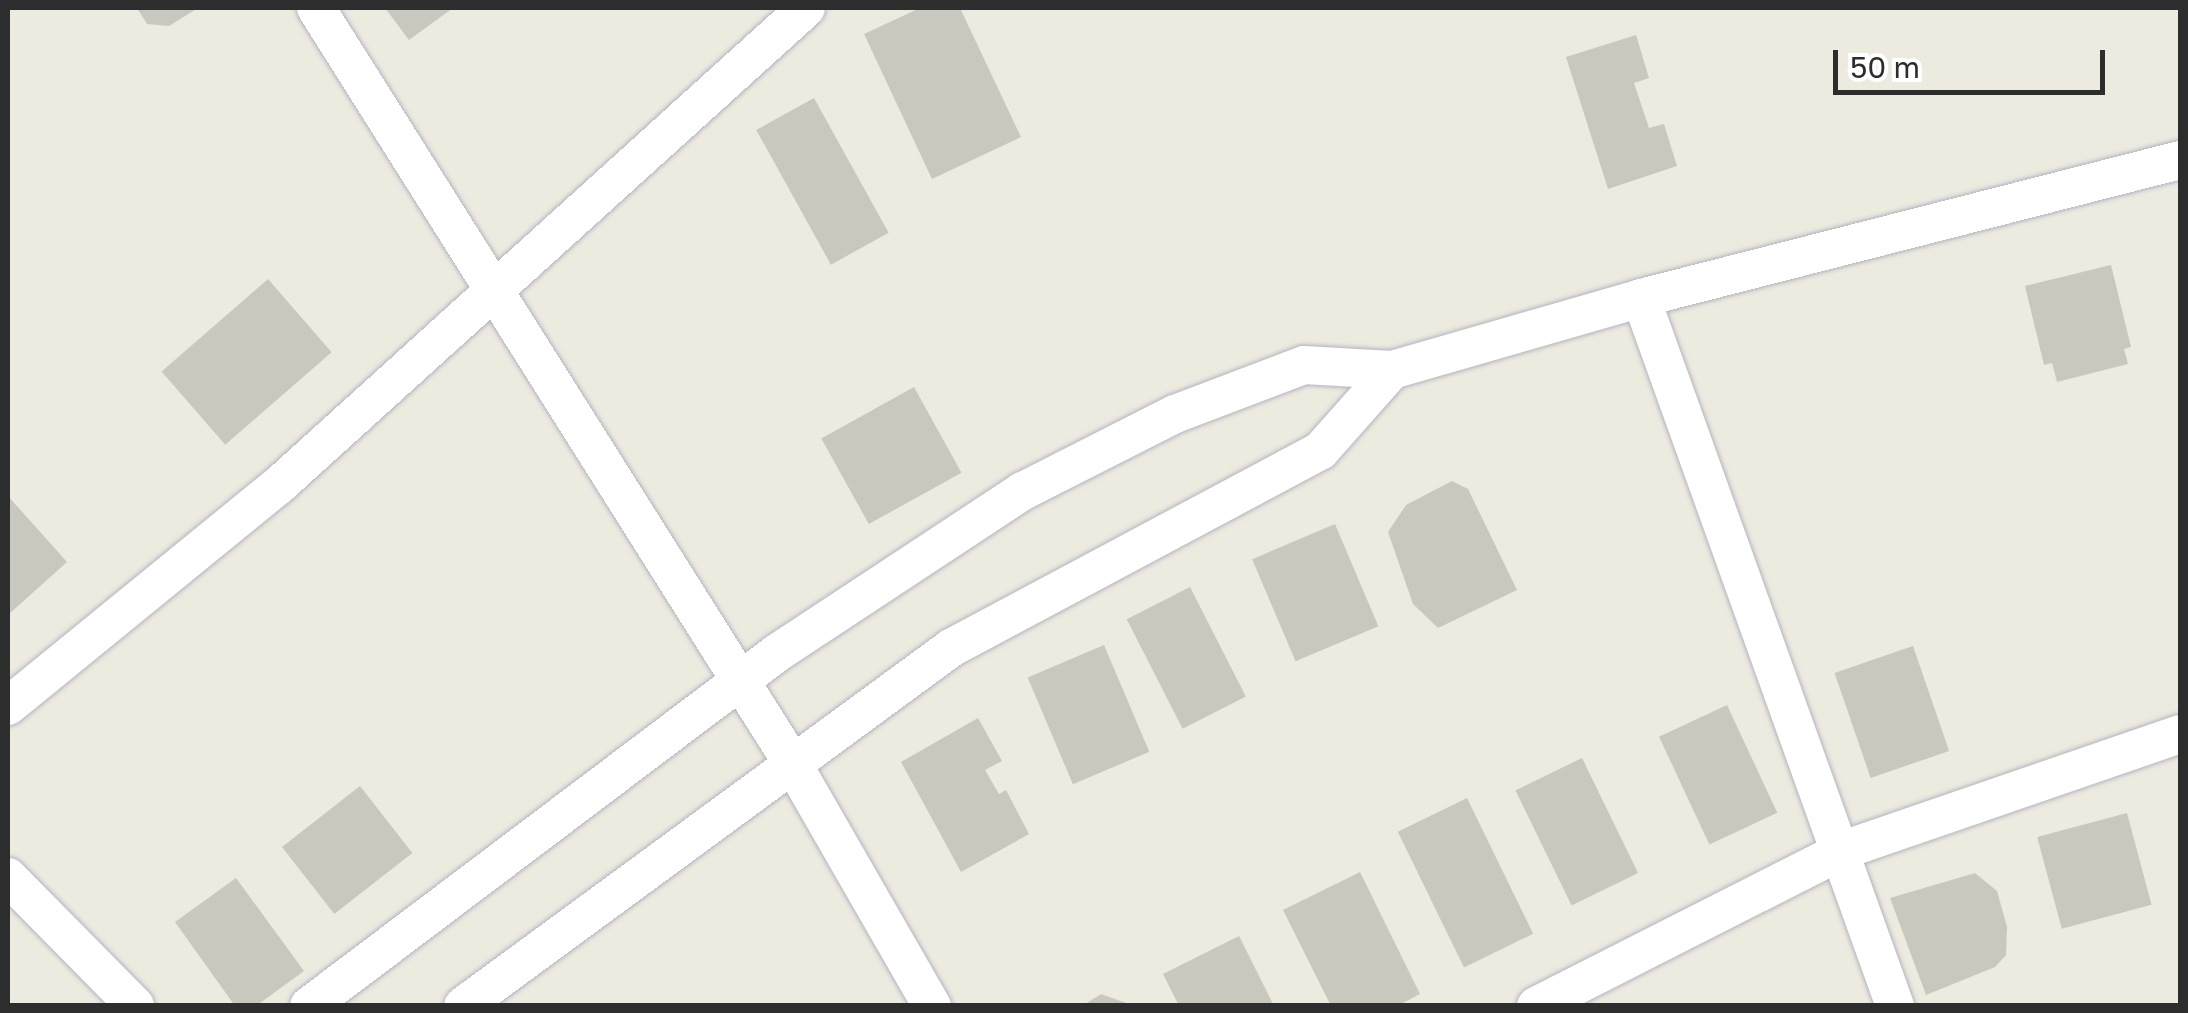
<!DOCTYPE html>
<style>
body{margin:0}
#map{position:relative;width:2188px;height:1013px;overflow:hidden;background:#edeae0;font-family:"Golos Text",sans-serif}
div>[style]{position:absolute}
.building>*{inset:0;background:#c9c8bf;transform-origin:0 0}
.roads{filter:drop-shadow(0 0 2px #b4b4bf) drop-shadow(0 0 2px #b4b4bf)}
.street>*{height:38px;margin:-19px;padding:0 19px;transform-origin:19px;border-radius:19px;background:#fff}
span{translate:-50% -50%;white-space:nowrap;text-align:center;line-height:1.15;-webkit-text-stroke:8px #fff;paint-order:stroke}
.frame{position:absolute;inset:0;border:10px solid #2d2d2d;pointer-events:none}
.scale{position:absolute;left:1833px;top:50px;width:272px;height:45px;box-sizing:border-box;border:5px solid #2d2d2d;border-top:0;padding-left:12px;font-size:30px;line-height:35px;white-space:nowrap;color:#2d2d2d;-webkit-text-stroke:8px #fff;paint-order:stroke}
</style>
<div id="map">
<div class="building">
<i style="clip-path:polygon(137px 8px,198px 8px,169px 26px,147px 24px)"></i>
<i style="clip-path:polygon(385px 8px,453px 8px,409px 40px)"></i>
<i style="clip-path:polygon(920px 8px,960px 8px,1021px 137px,932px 179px,864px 34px)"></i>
<i style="clip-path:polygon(1636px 35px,1649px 78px,1634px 83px,1649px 128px,1664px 124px,1677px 166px,1608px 189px,1566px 57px)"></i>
<i style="left:814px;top:98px;width:154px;height:66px;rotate:61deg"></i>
<i style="clip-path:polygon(2111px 265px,2131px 347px,2124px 349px,2128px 364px,2057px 382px,2052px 363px,2044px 365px,2025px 286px)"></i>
<i style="left:268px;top:279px;width:97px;height:141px;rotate:49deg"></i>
<i style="left:914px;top:387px;width:98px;height:106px;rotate:61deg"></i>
<i style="clip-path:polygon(1452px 481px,1468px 489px,1517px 590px,1438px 628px,1413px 604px,1388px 532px,1406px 505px)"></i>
<i style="clip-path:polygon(8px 496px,67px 562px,8px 615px)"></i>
<i style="left:1335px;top:524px;width:111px;height:90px;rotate:67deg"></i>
<i style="left:1190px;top:587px;width:123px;height:71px;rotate:63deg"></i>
<i style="left:1104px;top:645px;width:116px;height:83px;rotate:67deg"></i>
<i style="left:1913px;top:646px;width:111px;height:83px;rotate:71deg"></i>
<i style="left:1727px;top:705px;width:119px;height:75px;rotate:65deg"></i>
<i style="clip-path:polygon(978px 718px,1002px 761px,985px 770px,999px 794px,1006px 790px,1029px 834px,961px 872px,901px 762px)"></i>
<i style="left:1582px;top:758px;width:128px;height:74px;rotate:64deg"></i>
<i style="left:360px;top:786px;width:85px;height:99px;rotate:52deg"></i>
<i style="left:1467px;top:798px;width:151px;height:77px;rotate:64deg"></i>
<i style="left:2127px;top:813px;width:95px;height:93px;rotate:75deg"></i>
<i style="clip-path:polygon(1360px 872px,1420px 994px,1397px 1006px,1331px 1006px,1283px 910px)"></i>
<i style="clip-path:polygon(1975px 873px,1997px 891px,2007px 927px,2006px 955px,1995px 967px,1926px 995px,1890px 898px)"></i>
<i style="clip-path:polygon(236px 878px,304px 971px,256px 1006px,235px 1006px,175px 922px)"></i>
<i style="clip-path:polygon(1239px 936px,1274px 1006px,1179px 1006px,1163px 974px)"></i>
<i style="clip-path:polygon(1101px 994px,1132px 1005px,1132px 1006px,1082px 1006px)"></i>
</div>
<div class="roads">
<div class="street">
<i style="left:316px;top:8px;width:890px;rotate:57.76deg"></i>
<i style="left:791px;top:761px;width:283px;rotate:60.1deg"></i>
<i style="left:1641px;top:298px;width:752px;rotate:70.26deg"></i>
<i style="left:1392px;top:370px;width:259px;rotate:-16.1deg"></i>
<i style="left:1641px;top:298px;width:556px;rotate:-14.36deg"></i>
<i style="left:8px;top:706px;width:348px;rotate:-39.2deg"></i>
<i style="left:278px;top:486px;width:712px;rotate:-42.15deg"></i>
<i style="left:8px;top:877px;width:181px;rotate:45.4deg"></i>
<i style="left:309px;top:1006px;width:586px;rotate:-37.03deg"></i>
<i style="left:777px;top:653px;width:295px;rotate:-33.4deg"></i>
<i style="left:1023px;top:491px;width:170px;rotate:-26.9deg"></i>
<i style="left:1175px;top:414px;width:138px;rotate:-20.8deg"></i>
<i style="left:1304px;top:365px;width:88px;rotate:3.3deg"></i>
<i style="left:1392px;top:370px;width:108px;rotate:131.6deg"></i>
<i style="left:1320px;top:451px;width:418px;rotate:151.9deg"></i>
<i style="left:951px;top:648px;width:605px;rotate:143.74deg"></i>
<i style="left:1536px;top:1006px;width:344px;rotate:-26.9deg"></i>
<i style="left:1843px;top:850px;width:356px;rotate:-19deg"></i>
</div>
</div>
<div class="frame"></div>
<div class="scale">50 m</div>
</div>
